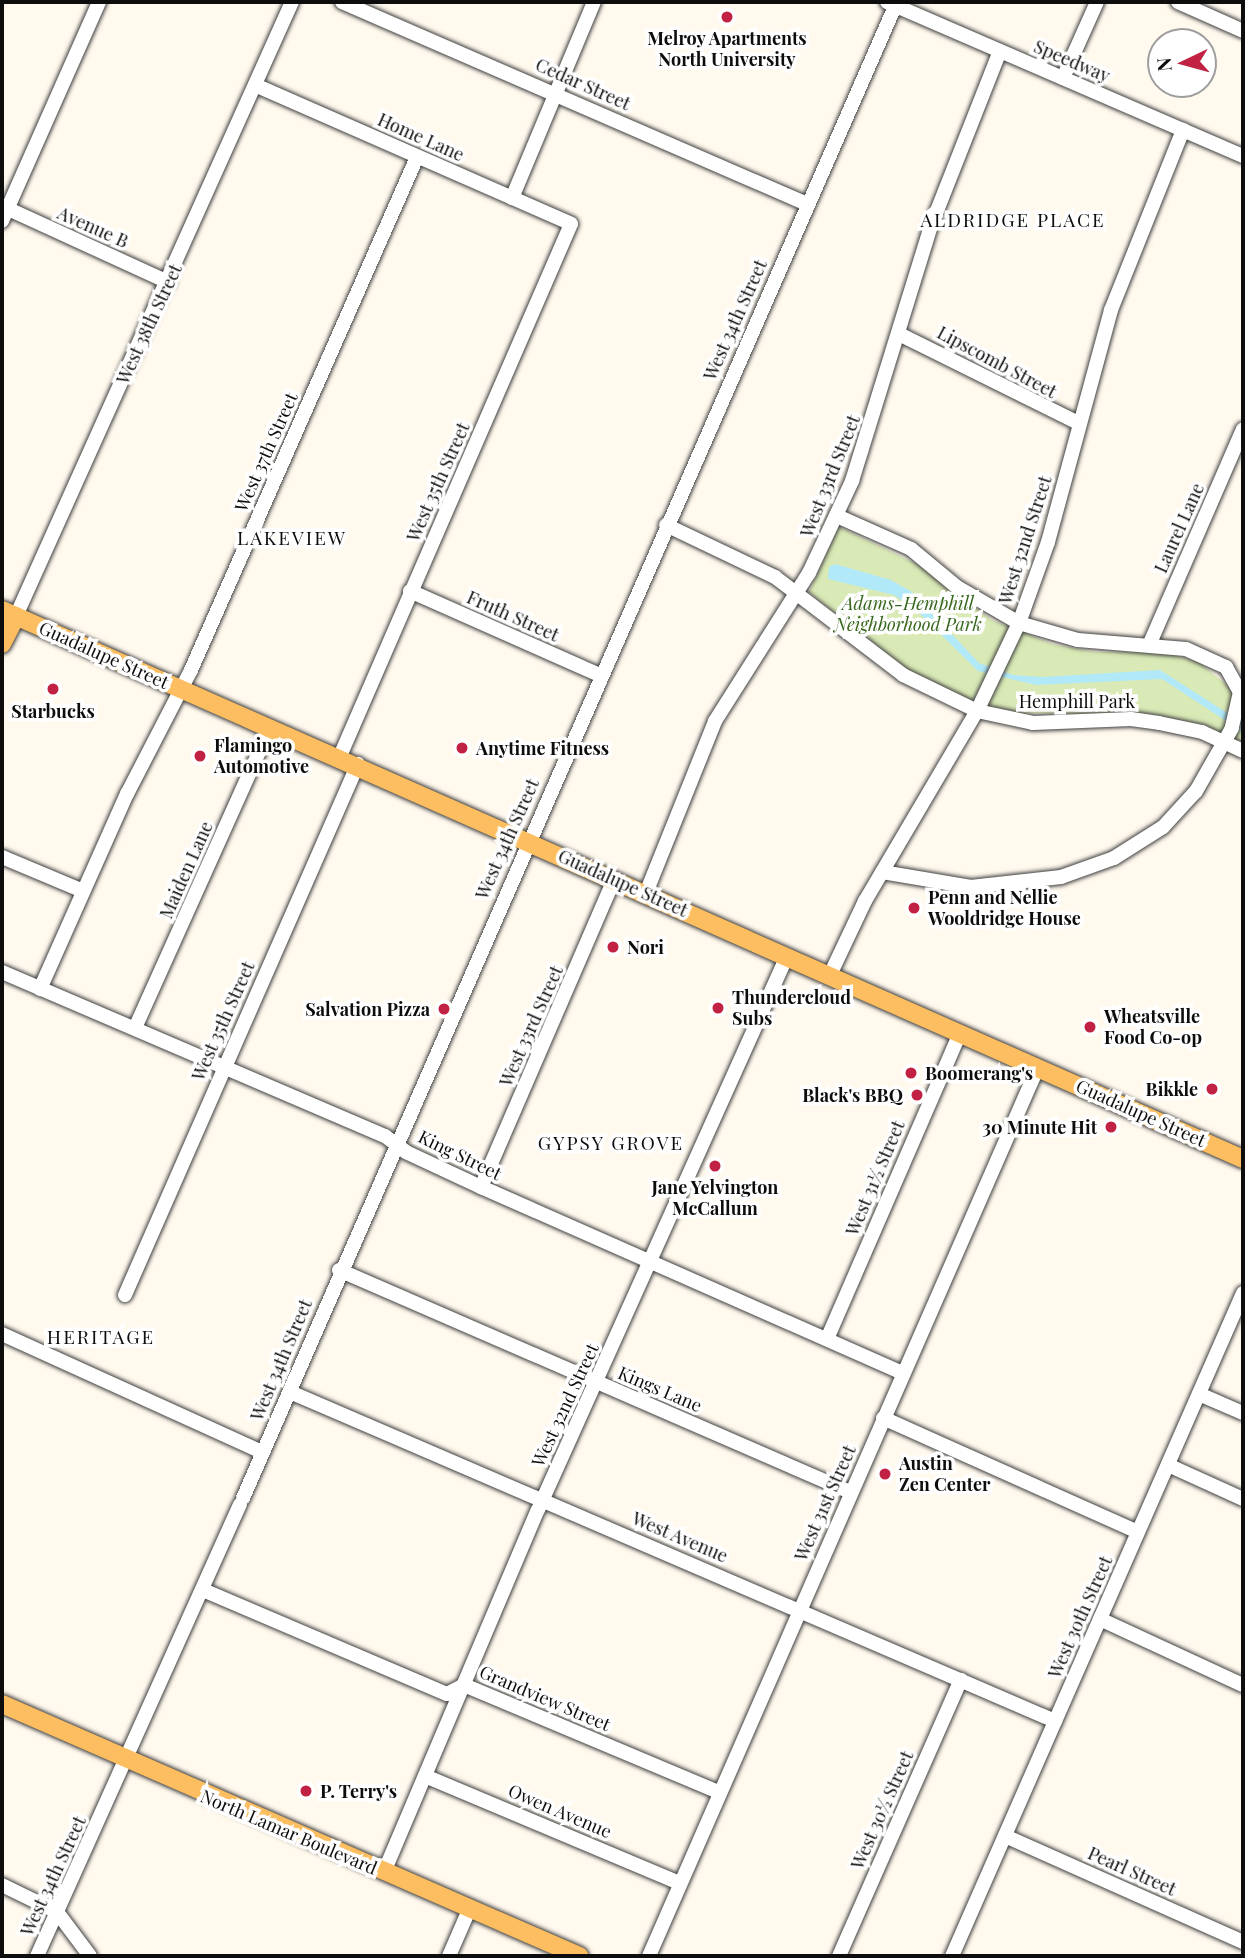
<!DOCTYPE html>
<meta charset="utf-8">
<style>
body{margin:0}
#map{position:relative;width:1245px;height:1958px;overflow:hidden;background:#fff9ee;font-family:"Playfair Display",serif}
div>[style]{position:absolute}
.green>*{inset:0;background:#daeab6}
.water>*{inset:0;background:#b1e9f8}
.roads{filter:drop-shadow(0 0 2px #404040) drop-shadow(0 0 2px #404040)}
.minor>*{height:14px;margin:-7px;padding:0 7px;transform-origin:7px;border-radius:7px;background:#fff}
.major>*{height:18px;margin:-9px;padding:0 9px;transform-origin:9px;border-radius:9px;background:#fcbe60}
.dots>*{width:19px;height:19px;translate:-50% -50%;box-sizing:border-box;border:4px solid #fff;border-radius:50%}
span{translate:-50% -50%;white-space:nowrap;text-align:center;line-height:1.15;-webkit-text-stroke:7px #fff;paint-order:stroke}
.poi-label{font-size:18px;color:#0d0d0d;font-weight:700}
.left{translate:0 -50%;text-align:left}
.right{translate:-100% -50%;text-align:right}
.street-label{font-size:18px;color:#0d0d0d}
.park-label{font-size:18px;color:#37671c;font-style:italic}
.neighbourhood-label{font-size:19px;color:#0d0d0d;letter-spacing:2px}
.frame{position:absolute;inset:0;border:4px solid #0d0d0d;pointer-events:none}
.north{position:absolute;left:1147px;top:28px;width:70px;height:70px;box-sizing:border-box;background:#fff;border:2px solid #9e9e9e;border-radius:50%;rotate:265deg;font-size:19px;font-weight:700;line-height:28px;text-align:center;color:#0d0d0d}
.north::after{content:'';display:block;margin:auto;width:24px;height:32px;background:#c12142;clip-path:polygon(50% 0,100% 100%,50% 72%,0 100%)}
</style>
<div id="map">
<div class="green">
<i style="clip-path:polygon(839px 527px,921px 566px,992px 620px,1052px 644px,1095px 652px,1163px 652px,1199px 662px,1229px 687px,1243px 712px,1243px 746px,1140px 714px,1013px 713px,945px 692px,912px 675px,809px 592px)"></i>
</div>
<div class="water">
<i style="clip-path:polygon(835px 564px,891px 580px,912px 592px,979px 663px,1013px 675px,1042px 677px,1160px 670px,1243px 723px,1243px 732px,1162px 679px,1036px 685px,978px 671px,917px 611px,894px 595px,828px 579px,829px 567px)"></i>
</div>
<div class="roads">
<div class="minor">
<i style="left:342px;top:2px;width:507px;rotate:23.48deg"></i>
<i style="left:887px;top:2px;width:388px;rotate:23.4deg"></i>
<i style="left:1178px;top:2px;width:71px;rotate:24deg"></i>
<i style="left:1063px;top:78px;width:83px;rotate:-65.9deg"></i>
<i style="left:255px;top:85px;width:345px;rotate:23.7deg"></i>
<i style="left:571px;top:224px;width:580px;rotate:113.47deg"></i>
<i style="left:512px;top:198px;width:212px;rotate:-67.3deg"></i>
<i style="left:2px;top:206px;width:183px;rotate:24.6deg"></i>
<i style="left:2px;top:221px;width:240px;rotate:-66.1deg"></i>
<i style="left:899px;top:334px;width:200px;rotate:26.4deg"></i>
<i style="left:837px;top:516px;width:81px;rotate:24deg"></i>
<i style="left:911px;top:549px;width:60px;rotate:39.6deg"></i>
<i style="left:957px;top:587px;width:72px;rotate:30.1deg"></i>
<i style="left:1019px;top:623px;width:61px;rotate:16.1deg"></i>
<i style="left:1078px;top:640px;width:108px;rotate:4.8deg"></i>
<i style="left:1186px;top:649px;width:44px;rotate:24.2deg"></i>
<i style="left:1226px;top:667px;width:29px;rotate:61deg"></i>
<i style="left:1240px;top:692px;width:37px;rotate:103deg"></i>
<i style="left:1232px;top:728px;width:73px;rotate:119.7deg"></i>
<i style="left:1196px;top:791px;width:49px;rotate:132.5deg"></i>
<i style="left:1163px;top:827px;width:58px;rotate:147.7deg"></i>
<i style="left:1114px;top:858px;width:56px;rotate:160.3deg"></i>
<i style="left:1061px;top:877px;width:91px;rotate:173.7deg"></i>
<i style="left:971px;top:887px;width:90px;rotate:-170.4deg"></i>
<i style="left:666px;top:525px;width:121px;rotate:25.5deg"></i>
<i style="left:775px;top:577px;width:161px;rotate:37.4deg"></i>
<i style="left:903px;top:675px;width:82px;rotate:25.9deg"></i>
<i style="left:977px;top:711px;width:57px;rotate:12.1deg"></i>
<i style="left:1033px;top:723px;width:98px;rotate:-2.3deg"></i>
<i style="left:1131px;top:719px;width:28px;rotate:8deg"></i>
<i style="left:1159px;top:723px;width:44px;rotate:11.8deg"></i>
<i style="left:1202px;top:732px;width:45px;rotate:24.9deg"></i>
<i style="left:410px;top:591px;width:208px;rotate:23.9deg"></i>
<i style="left:16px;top:616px;width:673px;rotate:-65.8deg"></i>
<i style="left:1150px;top:643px;width:233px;rotate:-66.5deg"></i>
<i style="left:2px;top:857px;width:88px;rotate:22.8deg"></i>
<i style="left:646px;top:893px;width:185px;rotate:-68.1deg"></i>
<i style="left:715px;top:721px;width:175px;rotate:-57.6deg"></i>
<i style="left:809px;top:573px;width:102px;rotate:-64.9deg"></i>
<i style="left:852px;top:481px;width:267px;rotate:-72.8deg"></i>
<i style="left:931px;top:226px;width:188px;rotate:-68.5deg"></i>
<i style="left:2px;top:972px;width:417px;rotate:23.2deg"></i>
<i style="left:385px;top:1136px;width:26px;rotate:37deg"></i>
<i style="left:406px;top:1152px;width:83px;rotate:25deg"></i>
<i style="left:481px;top:1187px;width:461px;rotate:23.8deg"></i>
<i style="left:830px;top:975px;width:82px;rotate:-64.7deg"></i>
<i style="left:865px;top:901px;width:221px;rotate:-59.5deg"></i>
<i style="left:977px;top:711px;width:98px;rotate:-64.5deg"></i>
<i style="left:1019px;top:623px;width:86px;rotate:-70.3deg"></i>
<i style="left:1048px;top:542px;width:240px;rotate:-74.8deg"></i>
<i style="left:1111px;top:310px;width:194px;rotate:-68.2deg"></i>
<i style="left:40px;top:989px;width:214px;rotate:-66deg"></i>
<i style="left:127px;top:794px;width:140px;rotate:-62.7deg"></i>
<i style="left:191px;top:670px;width:561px;rotate:-66.22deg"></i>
<i style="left:135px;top:1028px;width:330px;rotate:-65.8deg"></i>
<i style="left:481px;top:1187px;width:335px;rotate:-66.6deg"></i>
<i style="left:339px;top:1270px;width:557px;rotate:23.48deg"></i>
<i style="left:125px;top:1295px;width:580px;rotate:-66.31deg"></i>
<i style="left:2px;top:1334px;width:286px;rotate:24.4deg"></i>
<i style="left:827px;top:1339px;width:334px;rotate:-66.5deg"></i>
<i style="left:290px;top:1392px;width:833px;rotate:23.27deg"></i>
<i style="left:1199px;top:1394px;width:48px;rotate:23.4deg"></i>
<i style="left:883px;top:1418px;width:279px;rotate:24.1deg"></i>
<i style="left:1168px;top:1465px;width:82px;rotate:24.4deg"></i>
<i style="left:243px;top:1498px;width:1628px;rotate:-66.39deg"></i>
<i style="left:203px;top:1590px;width:265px;rotate:23.1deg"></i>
<i style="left:447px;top:1694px;width:19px;rotate:-28deg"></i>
<i style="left:464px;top:1685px;width:277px;rotate:22.8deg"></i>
<i style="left:1100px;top:1619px;width:157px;rotate:24.8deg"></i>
<i style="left:425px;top:1776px;width:276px;rotate:22.8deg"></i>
<i style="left:1005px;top:1836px;width:261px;rotate:24deg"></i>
<i style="left:384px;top:1872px;width:393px;rotate:-67deg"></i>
<i style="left:538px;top:1510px;width:607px;rotate:-65.8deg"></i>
<i style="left:2px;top:1885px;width:61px;rotate:26.1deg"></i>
<i style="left:57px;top:1912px;width:55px;rotate:53.1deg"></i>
<i style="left:37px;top:1956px;width:495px;rotate:-65.8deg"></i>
<i style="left:449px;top:1956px;width:50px;rotate:-66.5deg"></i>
<i style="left:649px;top:1956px;width:970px;rotate:-66.37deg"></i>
<i style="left:839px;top:1956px;width:302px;rotate:-66.2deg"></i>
<i style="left:952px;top:1956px;width:724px;rotate:-66.3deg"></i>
</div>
<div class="major">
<i style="left:2px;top:610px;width:1357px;rotate:23.86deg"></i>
<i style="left:2px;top:644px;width:31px;rotate:-63deg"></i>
<i style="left:2px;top:1704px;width:630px;rotate:23.59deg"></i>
</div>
</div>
<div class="dots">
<i style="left:727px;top:17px;background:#c12142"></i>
<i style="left:53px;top:689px;background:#c12142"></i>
<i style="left:462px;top:748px;background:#c12142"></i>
<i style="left:200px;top:756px;background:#c12142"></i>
<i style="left:914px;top:908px;background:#c12142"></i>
<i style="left:613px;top:947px;background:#c12142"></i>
<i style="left:718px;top:1008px;background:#c12142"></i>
<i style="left:444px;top:1009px;background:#c12142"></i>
<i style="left:1090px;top:1027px;background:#c12142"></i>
<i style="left:911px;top:1073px;background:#c12142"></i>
<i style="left:1212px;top:1089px;background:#c12142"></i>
<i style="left:917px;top:1095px;background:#c12142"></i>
<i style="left:1111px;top:1127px;background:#c12142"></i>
<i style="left:715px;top:1166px;background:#c12142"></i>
<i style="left:885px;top:1474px;background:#c12142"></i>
<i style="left:306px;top:1791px;background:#c12142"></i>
</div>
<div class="poi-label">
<span style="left:727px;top:49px">Melroy Apartments<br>North University</span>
<span style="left:53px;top:711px">Starbucks</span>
<span class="left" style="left:214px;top:756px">Flamingo<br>Automotive</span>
<span class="left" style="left:476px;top:748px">Anytime Fitness</span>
<span class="left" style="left:928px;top:908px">Penn and Nellie<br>Wooldridge House</span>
<span class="left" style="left:627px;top:947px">Nori</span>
<span class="left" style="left:732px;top:1008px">Thundercloud<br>Subs</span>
<span class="right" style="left:430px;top:1009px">Salvation Pizza</span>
<span class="left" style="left:1104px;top:1027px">Wheatsville<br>Food Co-op</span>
<span class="left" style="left:925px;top:1073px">Boomerang's</span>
<span class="right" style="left:1198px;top:1089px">Bikkle</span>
<span class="right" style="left:903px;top:1095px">Black's BBQ</span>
<span class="right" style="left:1097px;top:1127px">30 Minute Hit</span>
<span style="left:715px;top:1198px">Jane Yelvington<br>McCallum</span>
<span class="left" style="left:899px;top:1474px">Austin<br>Zen Center</span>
<span class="left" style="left:320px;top:1791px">P. Terry's</span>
</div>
<div class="street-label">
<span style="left:1072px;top:61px;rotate:23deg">Speedway</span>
<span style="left:583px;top:84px;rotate:24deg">Cedar Street</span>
<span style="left:421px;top:137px;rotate:24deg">Home Lane</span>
<span style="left:93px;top:227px;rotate:24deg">Avenue B</span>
<span style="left:735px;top:320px;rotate:-66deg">West 34th Street</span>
<span style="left:149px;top:324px;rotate:-65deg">West 38th Street</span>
<span style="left:997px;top:362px;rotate:28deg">Lipscomb Street</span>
<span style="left:266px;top:452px;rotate:-66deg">West 37th Street</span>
<span style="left:830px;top:476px;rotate:-68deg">West 33rd Street</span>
<span style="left:438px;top:482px;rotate:-66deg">West 35th Street</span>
<span style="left:1179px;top:528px;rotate:-66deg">Laurel Lane</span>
<span style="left:1025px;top:540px;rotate:-72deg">West 32nd Street</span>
<span style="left:513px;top:616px;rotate:24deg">Fruth Street</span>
<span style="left:104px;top:655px;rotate:24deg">Guadalupe Street</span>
<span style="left:1077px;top:701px">Hemphill Park</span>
<span style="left:507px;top:839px;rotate:-66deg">West 34th Street</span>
<span style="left:186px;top:870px;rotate:-66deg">Maiden Lane</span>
<span style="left:623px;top:883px;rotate:24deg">Guadalupe Street</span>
<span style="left:223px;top:1021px;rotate:-66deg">West 35th Street</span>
<span style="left:531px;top:1026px;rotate:-66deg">West 33rd Street</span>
<span style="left:1141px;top:1113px;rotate:24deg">Guadalupe Street</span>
<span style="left:460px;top:1155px;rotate:26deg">King Street</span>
<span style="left:875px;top:1178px;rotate:-67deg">West 31½ Street</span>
<span style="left:281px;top:1360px;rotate:-67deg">West 34th Street</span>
<span style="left:660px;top:1389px;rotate:23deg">Kings Lane</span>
<span style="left:565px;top:1405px;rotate:-65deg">West 32nd Street</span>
<span style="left:825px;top:1503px;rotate:-66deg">West 31st Street</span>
<span style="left:680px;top:1537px;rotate:23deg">West Avenue</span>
<span style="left:1080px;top:1617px;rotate:-66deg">West 30th Street</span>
<span style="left:545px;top:1698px;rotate:23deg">Grandview Street</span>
<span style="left:882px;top:1810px;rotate:-66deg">West 30½ Street</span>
<span style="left:560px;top:1811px;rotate:23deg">Owen Avenue</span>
<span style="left:289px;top:1832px;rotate:23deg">North Lamar Boulevard</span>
<span style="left:1132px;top:1871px;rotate:24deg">Pearl Street</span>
<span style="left:53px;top:1876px;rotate:-65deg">West 34th Street</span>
</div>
<div class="park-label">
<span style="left:908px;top:614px">Adams-Hemphill<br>Neighborhood Park</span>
</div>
<div class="neighbourhood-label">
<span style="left:1013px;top:220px">ALDRIDGE PLACE</span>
<span style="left:292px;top:538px">LAKEVIEW</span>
<span style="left:611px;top:1143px">GYPSY GROVE</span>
<span style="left:101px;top:1337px">HERITAGE</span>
</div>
<div class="frame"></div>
<div class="north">N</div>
</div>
